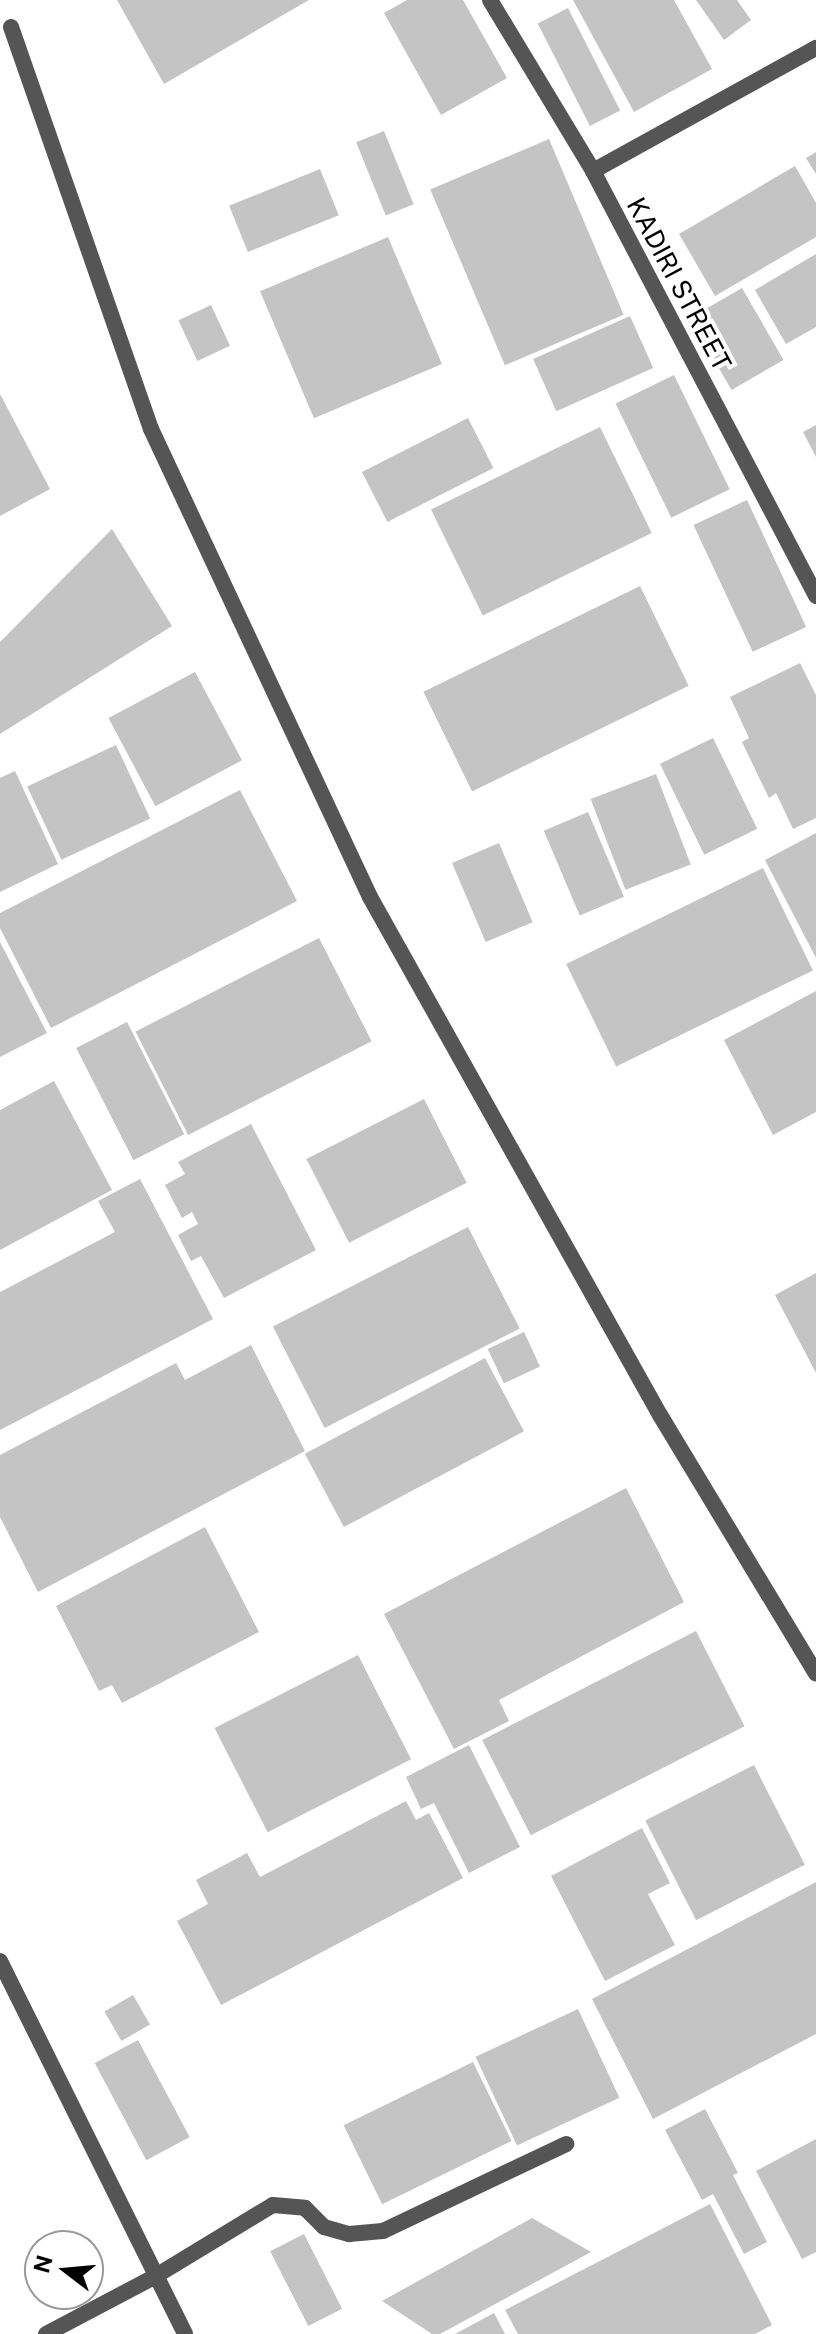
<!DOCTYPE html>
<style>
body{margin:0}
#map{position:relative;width:816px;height:2334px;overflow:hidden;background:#fff;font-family:"Public Sans",sans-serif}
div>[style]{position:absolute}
.building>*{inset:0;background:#c4c4c4;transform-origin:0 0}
.lane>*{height:16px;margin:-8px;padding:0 8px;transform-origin:8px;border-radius:8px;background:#555}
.street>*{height:16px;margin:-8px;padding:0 8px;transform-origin:8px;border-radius:8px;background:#555}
span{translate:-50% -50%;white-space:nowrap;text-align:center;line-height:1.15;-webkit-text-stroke:8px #fff;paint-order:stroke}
.street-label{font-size:26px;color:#000}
.north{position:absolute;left:24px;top:2230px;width:80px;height:80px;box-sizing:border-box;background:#fff;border:2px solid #999;border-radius:50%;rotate:286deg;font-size:22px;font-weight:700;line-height:32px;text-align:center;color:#000}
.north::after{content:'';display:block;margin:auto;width:28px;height:36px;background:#000;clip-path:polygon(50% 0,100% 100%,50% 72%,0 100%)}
</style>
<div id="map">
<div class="building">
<i style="clip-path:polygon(117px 0,309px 0,164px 84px)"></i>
<i style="clip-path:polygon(407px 0,463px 0,507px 78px,441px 115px,384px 13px)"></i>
<i style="clip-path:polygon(573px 0,674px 0,712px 69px,634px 112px)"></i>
<i style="clip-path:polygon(696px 0,737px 0,751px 20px,724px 40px)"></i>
<i style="left:568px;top:8px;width:115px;height:34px;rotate:63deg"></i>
<i style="left:384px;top:131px;width:79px;height:30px;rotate:68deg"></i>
<i style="left:549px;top:139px;width:191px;height:129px;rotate:67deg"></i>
<i style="clip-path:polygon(816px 152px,816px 174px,806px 158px)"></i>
<i style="clip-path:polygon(795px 166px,816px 203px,816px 237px,715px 296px,679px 234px)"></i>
<i style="left:320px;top:169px;width:50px;height:98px;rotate:68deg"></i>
<i style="left:388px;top:237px;width:138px;height:139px;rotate:67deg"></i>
<i style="clip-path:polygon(816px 254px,816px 327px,786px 344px,755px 290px)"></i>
<i style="left:742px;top:288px;width:83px;height:60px;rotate:60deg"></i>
<i style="left:211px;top:305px;width:45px;height:36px;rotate:65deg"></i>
<i style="left:630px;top:316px;width:57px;height:106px;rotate:66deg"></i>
<i style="left:674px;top:375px;width:127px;height:65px;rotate:64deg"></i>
<i style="clip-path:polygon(0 394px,50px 489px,0 516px)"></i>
<i style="left:468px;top:418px;width:56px;height:119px;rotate:63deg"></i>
<i style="clip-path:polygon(816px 425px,816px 457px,803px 432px)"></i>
<i style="left:600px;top:427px;width:118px;height:188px;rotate:64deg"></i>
<i style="left:747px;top:500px;width:140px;height:59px;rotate:65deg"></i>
<i style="clip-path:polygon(112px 529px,172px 626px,0 734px,0 642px)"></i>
<i style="left:640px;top:586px;width:111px;height:241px;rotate:64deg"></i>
<i style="clip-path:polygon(800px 663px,816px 695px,816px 818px,793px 829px,776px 793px,769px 798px,742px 742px,749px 738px,730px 697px)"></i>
<i style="left:195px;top:672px;width:100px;height:98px;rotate:62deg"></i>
<i style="left:713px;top:738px;width:101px;height:59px;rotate:64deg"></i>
<i style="left:116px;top:745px;width:81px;height:98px;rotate:65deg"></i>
<i style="clip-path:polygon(15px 771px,58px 864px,0 892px,0 778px)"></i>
<i style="left:656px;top:774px;width:97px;height:70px;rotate:69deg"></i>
<i style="clip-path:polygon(240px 790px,297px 901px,51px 1028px,0 928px,0 913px)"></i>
<i style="left:588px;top:812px;width:92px;height:48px;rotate:67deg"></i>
<i style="clip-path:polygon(816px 833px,816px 958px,765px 860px)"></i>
<i style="left:499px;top:843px;width:86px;height:51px;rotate:67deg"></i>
<i style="left:763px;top:868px;width:114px;height:219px;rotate:64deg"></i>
<i style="left:319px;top:938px;width:116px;height:206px;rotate:63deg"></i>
<i style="clip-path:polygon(0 942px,47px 1033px,0 1057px)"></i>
<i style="clip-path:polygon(816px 991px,816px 1112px,773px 1135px,724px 1040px)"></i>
<i style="left:127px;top:1022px;width:126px;height:57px;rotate:63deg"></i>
<i style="clip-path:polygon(54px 1081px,112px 1190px,0 1250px,0 1110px)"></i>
<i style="left:424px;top:1099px;width:94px;height:132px;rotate:63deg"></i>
<i style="clip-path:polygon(251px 1124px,316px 1250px,224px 1298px,201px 1256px,191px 1261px,178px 1235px,198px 1224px,192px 1212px,182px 1218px,165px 1185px,185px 1174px,178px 1162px)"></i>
<i style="clip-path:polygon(140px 1179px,213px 1319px,0 1430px,0 1292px,115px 1232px,98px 1201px)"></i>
<i style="left:468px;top:1227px;width:114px;height:219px;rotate:63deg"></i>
<i style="clip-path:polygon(816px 1273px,816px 1373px,775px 1295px)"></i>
<i style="left:524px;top:1332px;width:38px;height:40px;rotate:65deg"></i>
<i style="clip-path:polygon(251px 1345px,305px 1451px,38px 1592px,0 1517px,0 1455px,176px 1363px,185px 1380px)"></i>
<i style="left:485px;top:1358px;width:83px;height:204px;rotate:62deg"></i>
<i style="clip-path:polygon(626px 1488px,684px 1602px,499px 1700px,509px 1721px,454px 1749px,384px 1614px)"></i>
<i style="clip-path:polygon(205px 1527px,259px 1632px,122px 1703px,112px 1685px,99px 1691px,56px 1606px)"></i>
<i style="left:696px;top:1631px;width:107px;height:240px;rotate:63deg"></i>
<i style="left:358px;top:1655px;width:117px;height:161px;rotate:63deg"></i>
<i style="clip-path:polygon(469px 1745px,520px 1847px,469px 1873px,434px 1803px,421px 1809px,406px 1777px)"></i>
<i style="left:754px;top:1765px;width:112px;height:122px;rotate:63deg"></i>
<i style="clip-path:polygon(406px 1801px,416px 1820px,429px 1813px,463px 1878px,221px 2005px,177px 1921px,208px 1904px,196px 1880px,247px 1853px,260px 1877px)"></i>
<i style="clip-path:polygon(642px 1828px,670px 1883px,648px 1894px,675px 1945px,605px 1981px,551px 1876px)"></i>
<i style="clip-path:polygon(816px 1882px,816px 2034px,653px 2119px,592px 1999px)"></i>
<i style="left:133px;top:1995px;width:34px;height:33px;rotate:60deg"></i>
<i style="left:578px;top:2009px;width:98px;height:113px;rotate:65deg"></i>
<i style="left:138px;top:2040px;width:110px;height:49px;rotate:62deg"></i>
<i style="left:473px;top:2062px;width:88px;height:144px;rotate:64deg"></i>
<i style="clip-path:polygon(705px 2109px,738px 2173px,733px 2175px,767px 2242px,744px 2254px,713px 2194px,702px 2200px,665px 2130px)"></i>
<i style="clip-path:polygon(816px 2139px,816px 2252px,802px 2259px,756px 2171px)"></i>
<i style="clip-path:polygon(710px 2204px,772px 2325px,755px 2334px,518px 2334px,505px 2310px)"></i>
<i style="clip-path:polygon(532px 2218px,591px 2252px,440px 2334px,432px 2334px,382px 2301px)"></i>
<i style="left:304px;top:2234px;width:84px;height:38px;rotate:63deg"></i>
<i style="clip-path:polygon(494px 2313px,505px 2334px,455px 2334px)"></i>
</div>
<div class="lane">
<i style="left:154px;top:2277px;width:139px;rotate:-31.2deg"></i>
<i style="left:273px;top:2205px;width:32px;rotate:5deg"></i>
<i style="left:305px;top:2208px;width:27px;rotate:45deg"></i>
<i style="left:324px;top:2227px;width:26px;rotate:16deg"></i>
<i style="left:349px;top:2234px;width:34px;rotate:-5deg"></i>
<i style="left:383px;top:2231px;width:203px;rotate:-25.4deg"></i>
</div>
<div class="street">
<i style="left:490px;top:0;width:200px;rotate:58.9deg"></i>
<i style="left:593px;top:171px;width:480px;rotate:62.3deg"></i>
<i style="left:11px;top:27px;width:426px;rotate:70.8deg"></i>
<i style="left:151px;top:429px;width:517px;rotate:64.92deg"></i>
<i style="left:370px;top:897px;width:594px;rotate:60.76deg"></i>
<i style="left:660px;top:1415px;width:302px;rotate:58.9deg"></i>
<i style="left:593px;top:171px;width:255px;rotate:-28.9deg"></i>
<i style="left:0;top:1961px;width:416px;rotate:63.6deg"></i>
<i style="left:46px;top:2334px;width:122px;rotate:-27.8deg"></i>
</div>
<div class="street-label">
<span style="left:679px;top:284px;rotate:62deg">KADIRI STREET</span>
</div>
<div class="north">N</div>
</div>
